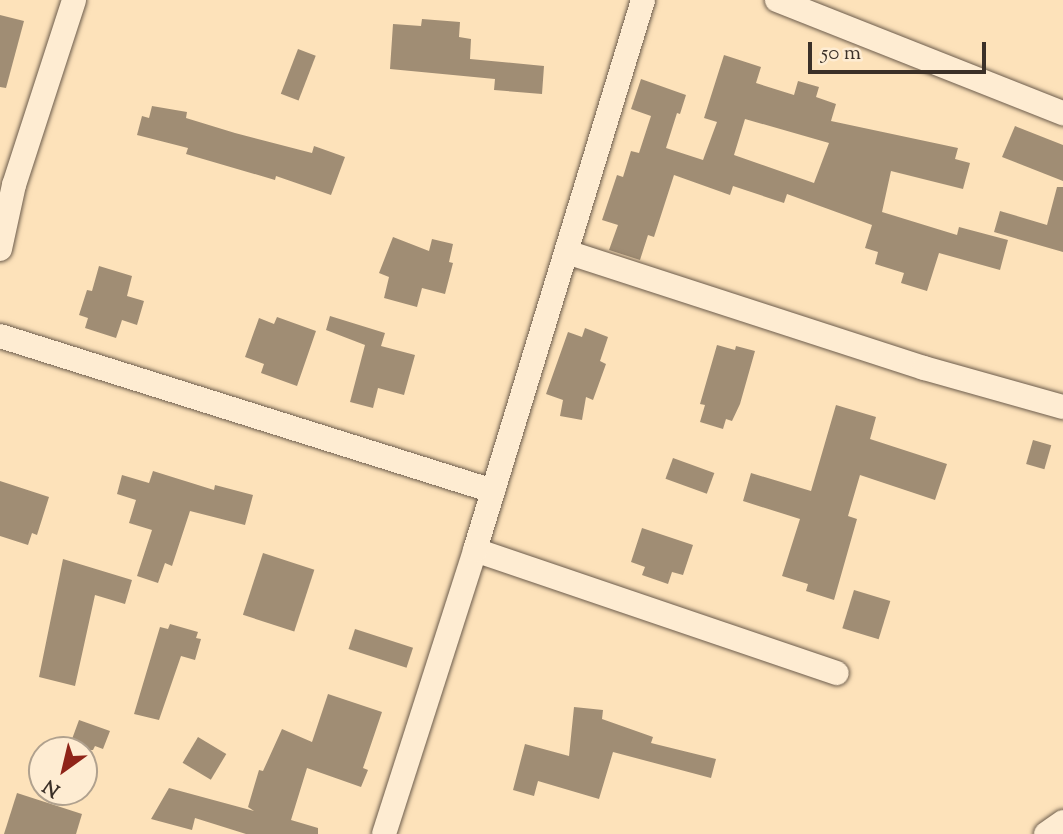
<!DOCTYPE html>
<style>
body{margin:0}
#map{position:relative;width:1063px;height:834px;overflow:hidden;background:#fde2ba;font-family:"Sorts Mill Goudy",serif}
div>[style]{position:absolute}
.building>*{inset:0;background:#a08d74;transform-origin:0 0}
.roads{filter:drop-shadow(0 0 2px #6c5c4c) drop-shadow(0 0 2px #6c5c4c)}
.minor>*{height:24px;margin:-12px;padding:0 12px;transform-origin:12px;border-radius:12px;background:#feecd2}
span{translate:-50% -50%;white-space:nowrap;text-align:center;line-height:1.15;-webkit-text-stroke:6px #feecd2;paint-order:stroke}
.north{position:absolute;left:28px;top:736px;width:70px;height:70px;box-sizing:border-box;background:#feecd2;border:2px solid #b0a18e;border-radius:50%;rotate:214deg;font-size:19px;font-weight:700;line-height:28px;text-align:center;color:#3b3028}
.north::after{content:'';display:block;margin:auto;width:24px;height:32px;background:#8f2418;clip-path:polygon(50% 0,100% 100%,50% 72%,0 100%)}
.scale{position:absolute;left:808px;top:42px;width:178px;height:32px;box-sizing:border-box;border:4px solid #3b3028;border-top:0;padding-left:9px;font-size:21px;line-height:24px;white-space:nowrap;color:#3b3028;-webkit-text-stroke:5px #feecd2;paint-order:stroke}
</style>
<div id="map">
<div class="building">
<i style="clip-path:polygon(0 15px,24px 21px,6px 88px,0 87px)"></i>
<i style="clip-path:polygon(422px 19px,460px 22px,459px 37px,471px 39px,470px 59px,544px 66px,542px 94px,494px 90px,495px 79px,390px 69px,393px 24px,421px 26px)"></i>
<i style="left:298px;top:49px;width:19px;height:48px;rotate:21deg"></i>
<i style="clip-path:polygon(evenodd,724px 55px,761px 67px,756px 83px,794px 95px,798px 81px,819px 87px,816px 97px,836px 104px,831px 121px,958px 148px,955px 159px,970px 163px,963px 189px,891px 171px,882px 212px,957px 235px,959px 227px,1008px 240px,1000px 270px,939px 253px,927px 291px,901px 283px,904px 273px,875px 264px,878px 252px,865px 248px,872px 225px,787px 194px,784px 203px,733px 186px,730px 195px,674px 175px,654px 237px,648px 235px,640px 260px,609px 250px,618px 225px,602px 220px,617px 175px,623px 177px,631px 151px,639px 153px,651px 116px,631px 109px,641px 79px,686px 95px,680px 114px,677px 113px,666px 148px,703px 160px,717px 122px,704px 118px,724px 55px,745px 119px,829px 143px,814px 183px,734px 155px,745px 119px)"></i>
<i style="clip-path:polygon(152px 106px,187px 112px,186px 118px,235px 133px,312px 153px,314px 146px,345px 157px,331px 195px,276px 176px,275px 180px,186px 154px,188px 148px,137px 135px,142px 116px,149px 118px)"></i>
<i style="clip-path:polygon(1015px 126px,1063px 145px,1063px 181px,1002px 157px)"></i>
<i style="clip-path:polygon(1057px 187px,1063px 187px,1063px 252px,994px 232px,1000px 211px,1047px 225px)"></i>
<i style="clip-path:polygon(393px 237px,429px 251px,432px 239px,453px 244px,449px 262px,453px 263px,445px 294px,422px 288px,417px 307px,384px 298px,389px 277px,379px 273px)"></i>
<i style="clip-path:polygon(99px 266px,132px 276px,127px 296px,144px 301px,137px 325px,122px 320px,116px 338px,85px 328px,88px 318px,79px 315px,87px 290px,92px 291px)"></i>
<i style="clip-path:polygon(330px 316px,385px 333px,381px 346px,415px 355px,404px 395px,378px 388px,373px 408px,350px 402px,365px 345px,326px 330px)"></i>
<i style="clip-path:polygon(277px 317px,316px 331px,297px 386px,261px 373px,264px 364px,245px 357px,259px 318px,274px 324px)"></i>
<i style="clip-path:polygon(585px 328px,608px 337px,600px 361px,606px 364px,593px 400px,586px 397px,582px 420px,560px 416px,563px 400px,546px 394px,568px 332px,582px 337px)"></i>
<i style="clip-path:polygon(717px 345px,735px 350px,736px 346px,755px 351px,740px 404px,732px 421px,726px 419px,723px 429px,700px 422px,705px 405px,700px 404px)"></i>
<i style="clip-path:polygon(836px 405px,876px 417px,870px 439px,947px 464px,935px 500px,860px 475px,848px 516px,857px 519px,834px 600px,806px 591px,808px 584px,782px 576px,800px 519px,743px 501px,751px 473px,811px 491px)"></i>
<i style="left:1033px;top:440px;width:19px;height:25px;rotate:16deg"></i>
<i style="left:673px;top:458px;width:44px;height:22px;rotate:20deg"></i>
<i style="clip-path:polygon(153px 471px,214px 490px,215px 485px,253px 495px,245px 525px,190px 511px,172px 566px,165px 563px,158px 583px,137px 576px,152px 530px,129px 523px,136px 500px,117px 494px,122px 475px,149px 483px)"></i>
<i style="clip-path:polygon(0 481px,49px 497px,37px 535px,32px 533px,28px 545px,0 536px)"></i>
<i style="clip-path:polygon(642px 528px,693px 545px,683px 575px,672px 572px,668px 584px,642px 575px,645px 567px,631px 562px)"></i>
<i style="left:263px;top:553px;width:54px;height:65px;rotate:18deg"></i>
<i style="clip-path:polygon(63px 559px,132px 580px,125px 604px,95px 595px,75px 686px,39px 677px)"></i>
<i style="left:854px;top:590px;width:38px;height:40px;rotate:17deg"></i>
<i style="clip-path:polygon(170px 624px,198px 632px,196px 638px,201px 639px,195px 660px,181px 656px,159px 720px,134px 714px,160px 627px,168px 629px)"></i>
<i style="left:355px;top:629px;width:61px;height:21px;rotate:18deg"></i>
<i style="clip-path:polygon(328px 694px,382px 712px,363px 768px,368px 770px,361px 787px,307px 768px,291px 820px,318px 828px,318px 834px,246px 834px,195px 818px,192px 830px,151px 819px,169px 788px,254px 811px,248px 807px,259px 770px,263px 771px,282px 729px,312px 742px)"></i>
<i style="clip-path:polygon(574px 707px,603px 710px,602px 719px,653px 737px,651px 743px,716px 759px,711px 778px,613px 752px,599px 799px,538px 781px,534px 796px,513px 790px,525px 744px,569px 756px)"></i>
<i style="clip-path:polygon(79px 720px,110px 731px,103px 749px,95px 746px,93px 750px,68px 750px)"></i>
<i style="left:198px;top:737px;width:33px;height:30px;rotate:31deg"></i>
<i style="clip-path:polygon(17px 793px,82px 814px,76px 834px,4px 834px)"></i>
</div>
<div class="roads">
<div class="minor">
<i style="left:777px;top:0;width:308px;rotate:21.6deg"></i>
<i style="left:0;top:249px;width:66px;rotate:-77.7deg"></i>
<i style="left:14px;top:185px;width:194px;rotate:-72deg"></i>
<i style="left:567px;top:252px;width:375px;rotate:18deg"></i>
<i style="left:924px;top:368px;width:144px;rotate:15.7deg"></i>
<i style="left:0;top:336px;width:517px;rotate:17.45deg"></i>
<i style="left:475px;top:550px;width:382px;rotate:18.8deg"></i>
<i style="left:384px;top:834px;width:298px;rotate:-72.2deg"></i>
<i style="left:475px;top:550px;width:575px;rotate:-73.01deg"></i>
<i style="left:1046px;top:834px;width:21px;rotate:-35deg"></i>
</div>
</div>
<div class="north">N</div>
<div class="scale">50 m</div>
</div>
